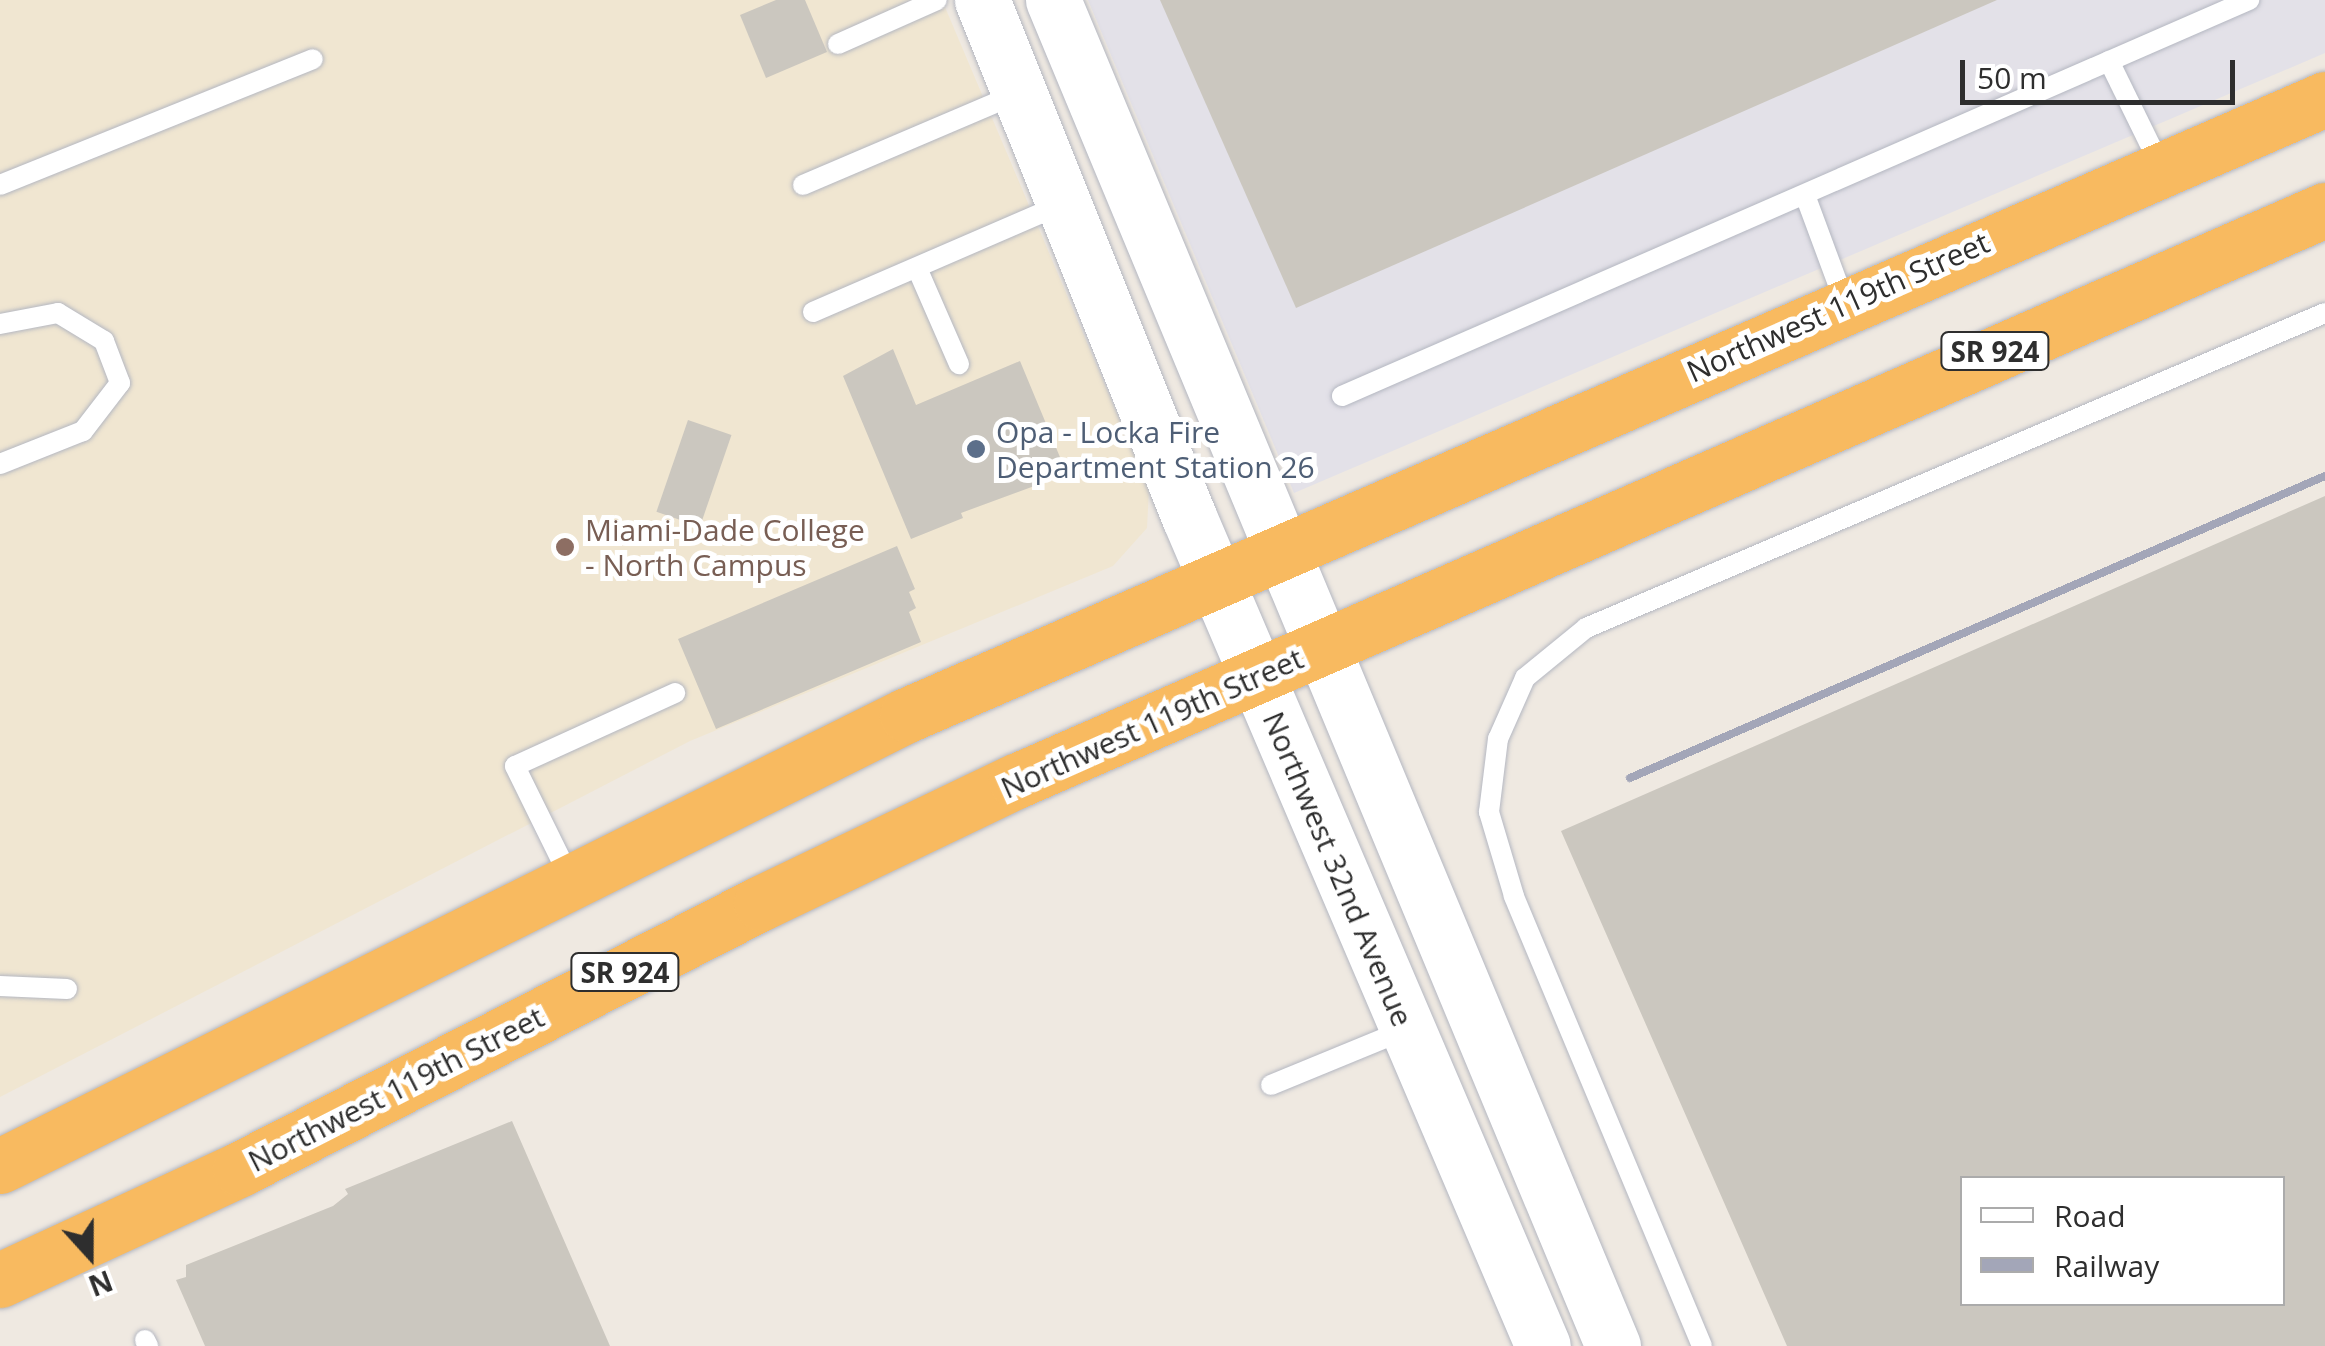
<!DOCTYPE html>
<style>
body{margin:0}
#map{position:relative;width:2325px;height:1346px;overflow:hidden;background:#efe9e1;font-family:"Open Sans",sans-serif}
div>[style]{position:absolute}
.industrial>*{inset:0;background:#e3e1e8}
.education>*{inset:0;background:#f0e6d1}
.building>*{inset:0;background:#cbc7bf;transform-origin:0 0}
.roads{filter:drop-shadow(0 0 2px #b4b7c1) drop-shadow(0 0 2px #b4b7c1)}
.service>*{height:20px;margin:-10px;padding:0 10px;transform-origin:10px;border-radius:10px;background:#fff}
.secondary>*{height:55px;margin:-27.5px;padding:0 27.5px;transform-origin:27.5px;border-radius:27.5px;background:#fff}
.trunk>*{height:55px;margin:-27.5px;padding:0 27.5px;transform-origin:27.5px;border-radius:27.5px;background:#f8ba60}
.rail>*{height:8px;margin:-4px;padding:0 4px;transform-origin:4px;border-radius:4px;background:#a3a6b8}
.dots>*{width:28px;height:28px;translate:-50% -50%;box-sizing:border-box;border:5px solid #fff;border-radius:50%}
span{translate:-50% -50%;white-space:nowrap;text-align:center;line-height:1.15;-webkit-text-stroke:10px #fff;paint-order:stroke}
.shield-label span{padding:2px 8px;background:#fff;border:2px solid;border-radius:8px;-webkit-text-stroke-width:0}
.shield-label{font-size:28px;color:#2e2e2e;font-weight:700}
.street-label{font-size:30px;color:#2e2e2e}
.service-label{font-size:30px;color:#4e5e75}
.left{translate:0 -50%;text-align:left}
.education-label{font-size:30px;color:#785e54}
.legend{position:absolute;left:1960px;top:1176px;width:325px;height:130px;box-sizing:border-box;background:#fff;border:2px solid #ababab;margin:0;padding:12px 18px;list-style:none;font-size:30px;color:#2e2e2e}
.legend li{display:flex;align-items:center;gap:20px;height:50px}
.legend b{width:50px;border:2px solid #ababab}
.north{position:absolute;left:40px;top:1206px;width:100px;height:100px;-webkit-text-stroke:8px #fff;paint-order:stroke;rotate:159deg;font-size:28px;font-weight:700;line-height:40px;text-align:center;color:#2e2e2e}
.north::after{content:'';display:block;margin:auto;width:35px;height:45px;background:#2e2e2e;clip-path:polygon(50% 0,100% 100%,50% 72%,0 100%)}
.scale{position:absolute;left:1960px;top:60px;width:275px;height:45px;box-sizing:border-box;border:5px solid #2e2e2e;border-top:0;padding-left:12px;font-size:30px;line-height:35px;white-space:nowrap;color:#2e2e2e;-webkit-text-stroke:8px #fff;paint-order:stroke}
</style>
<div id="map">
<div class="industrial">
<i style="clip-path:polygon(1088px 0,2325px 0,2325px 53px,1294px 493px)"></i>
</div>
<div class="education">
<i style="clip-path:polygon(0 0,942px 0,1149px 489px,1147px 528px,1113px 566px,690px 741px,0 1097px)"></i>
</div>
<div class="building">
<i style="clip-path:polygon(776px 0,805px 0,827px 52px,766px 78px,740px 15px)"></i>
<i style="clip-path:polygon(1160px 0,1997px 0,1296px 308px)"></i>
<i style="clip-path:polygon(893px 349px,916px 405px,1020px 361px,1067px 474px,961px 513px,963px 518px,911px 539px,843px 376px)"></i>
<i style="left:688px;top:420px;width:46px;height:97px;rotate:19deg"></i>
<i style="clip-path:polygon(evenodd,2325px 496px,2325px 1346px,1787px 1346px,1561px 831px,2325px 496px,1962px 1178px,2282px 1178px,2282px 1304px,1962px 1304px,1962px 1178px)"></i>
<i style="clip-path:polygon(897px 546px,915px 589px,909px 592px,916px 608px,909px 612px,921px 642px,716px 729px,678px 639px)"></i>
<i style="clip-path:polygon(512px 1121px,610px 1346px,205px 1346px,176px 1280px,186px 1277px,186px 1265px,333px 1206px,348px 1194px,345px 1189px)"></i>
</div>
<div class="roads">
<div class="service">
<i style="left:838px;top:44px;width:108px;rotate:-24deg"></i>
<i style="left:2109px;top:61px;width:118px;rotate:63.9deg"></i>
<i style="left:0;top:185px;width:337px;rotate:-21.9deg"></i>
<i style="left:803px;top:185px;width:235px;rotate:-23.1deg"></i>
<i style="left:1805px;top:195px;width:115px;rotate:69.7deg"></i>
<i style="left:917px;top:268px;width:105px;rotate:66.4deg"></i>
<i style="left:813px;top:312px;width:269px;rotate:-23.4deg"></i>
<i style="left:0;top:324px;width:59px;rotate:-10.7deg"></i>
<i style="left:58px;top:313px;width:54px;rotate:31.3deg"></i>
<i style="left:104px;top:341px;width:45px;rotate:69.1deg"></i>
<i style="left:120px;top:383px;width:61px;rotate:127.6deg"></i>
<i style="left:83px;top:431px;width:89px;rotate:158.3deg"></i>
<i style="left:1342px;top:396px;width:990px;rotate:-23.59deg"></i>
<i style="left:571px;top:880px;width:127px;rotate:-116.2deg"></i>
<i style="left:515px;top:766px;width:176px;rotate:-24.5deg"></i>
<i style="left:0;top:986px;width:67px;rotate:2.6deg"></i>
<i style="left:1271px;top:1085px;width:147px;rotate:-22.4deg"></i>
<i style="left:145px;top:1340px;width:7px;rotate:63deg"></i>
<i style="left:1702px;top:1346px;width:488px;rotate:-112.7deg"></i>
<i style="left:1514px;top:896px;width:88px;rotate:-106.6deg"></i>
<i style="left:1489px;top:812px;width:74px;rotate:-83deg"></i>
<i style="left:1498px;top:739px;width:67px;rotate:-66.1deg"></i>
<i style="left:1525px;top:678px;width:79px;rotate:-39.3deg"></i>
<i style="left:1586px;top:628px;width:803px;rotate:-23.09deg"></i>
</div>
<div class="secondary">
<i style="left:982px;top:0;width:557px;rotate:68.18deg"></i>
<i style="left:1189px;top:517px;width:901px;rotate:66.88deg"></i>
<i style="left:1053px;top:0;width:1458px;rotate:67.41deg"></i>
</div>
<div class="trunk">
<i style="left:0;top:1166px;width:1013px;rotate:-26.44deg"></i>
<i style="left:907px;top:715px;width:1546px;rotate:-23.48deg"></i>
<i style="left:0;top:1280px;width:264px;rotate:-24.8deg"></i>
<i style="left:240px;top:1169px;width:585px;rotate:-27.05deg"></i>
<i style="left:761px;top:903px;width:283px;rotate:-25.6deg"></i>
<i style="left:1016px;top:781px;width:1428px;rotate:-23.57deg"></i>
</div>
</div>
<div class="rail">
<i style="left:1630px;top:778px;width:758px;rotate:-23.49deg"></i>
</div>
<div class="dots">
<i style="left:976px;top:449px;background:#5c6f8a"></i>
<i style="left:565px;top:547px;background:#8d6e63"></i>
</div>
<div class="shield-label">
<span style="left:1995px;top:351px">SR 924</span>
<span style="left:625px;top:972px">SR 924</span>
</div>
<div class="street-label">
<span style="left:1838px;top:307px;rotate:-24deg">Northwest 119th Street</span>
<span style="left:1152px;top:723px;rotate:-24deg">Northwest 119th Street</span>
<span style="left:1338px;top:869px;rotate:67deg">Northwest 32nd Avenue</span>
<span style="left:396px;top:1089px;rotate:-27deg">Northwest 119th Street</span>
</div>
<div class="service-label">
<span class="left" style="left:996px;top:449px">Opa - Locka Fire<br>Department Station 26</span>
</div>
<div class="education-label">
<span class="left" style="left:585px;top:547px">Miami-Dade College<br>- North Campus</span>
</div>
<ul class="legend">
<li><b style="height:12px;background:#fff"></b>Road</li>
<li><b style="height:12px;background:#a3a6b8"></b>Railway</li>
</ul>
<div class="north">N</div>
<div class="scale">50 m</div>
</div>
